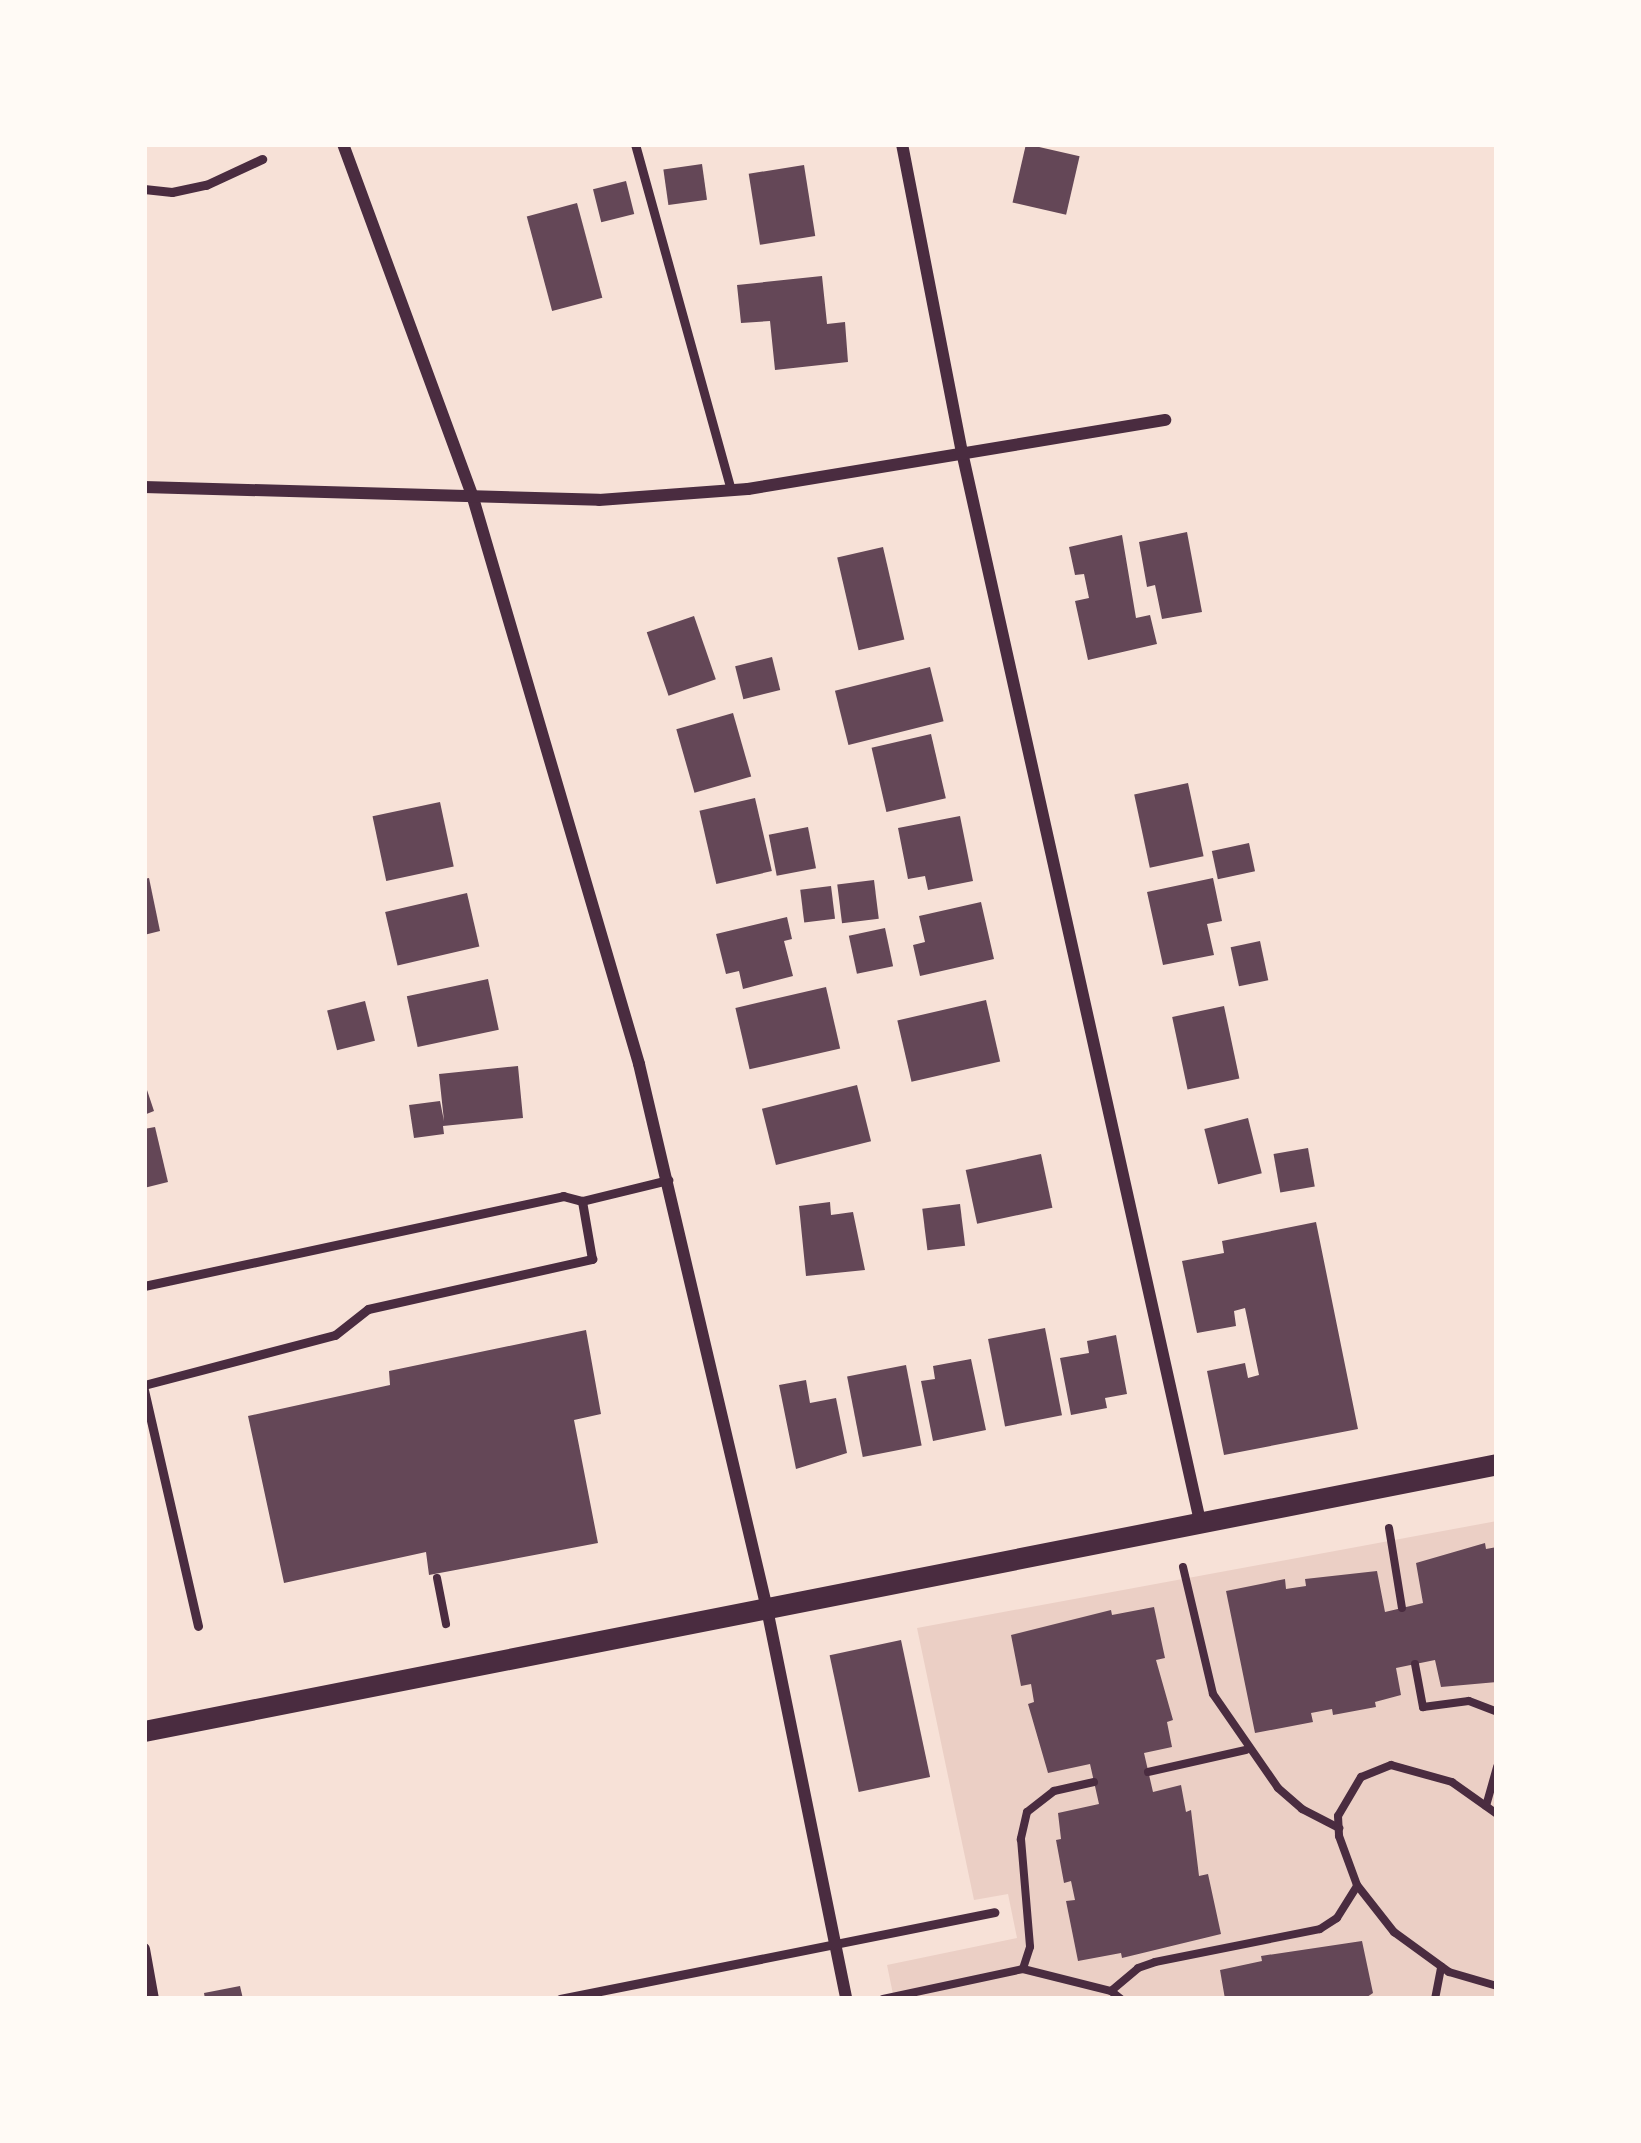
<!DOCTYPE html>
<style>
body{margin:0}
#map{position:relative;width:1641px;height:2143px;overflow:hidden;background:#f7e1d7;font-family:Ubuntu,sans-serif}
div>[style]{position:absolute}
.green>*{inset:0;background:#ebcfc5}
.building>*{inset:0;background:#644757;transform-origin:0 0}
.path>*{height:8px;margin:-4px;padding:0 4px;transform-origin:4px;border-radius:4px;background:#4a2c40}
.service>*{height:9px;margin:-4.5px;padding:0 4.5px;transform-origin:4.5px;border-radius:4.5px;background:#4a2c40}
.minor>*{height:12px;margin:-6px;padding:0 6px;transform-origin:6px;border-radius:6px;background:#4a2c40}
.tertiary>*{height:21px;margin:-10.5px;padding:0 10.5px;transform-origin:10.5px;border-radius:10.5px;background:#4a2c40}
span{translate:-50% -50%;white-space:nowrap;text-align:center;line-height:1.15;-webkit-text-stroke:9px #fffaf5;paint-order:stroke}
.frame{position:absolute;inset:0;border:147px solid #fffaf5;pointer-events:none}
</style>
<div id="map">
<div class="green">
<i style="clip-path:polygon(1497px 1521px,1497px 1999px,894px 1999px,887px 1965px,1017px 1938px,1008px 1894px,974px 1900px,917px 1628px)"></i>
</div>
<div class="building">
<i style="left:1026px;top:144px;width:55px;height:60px;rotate:13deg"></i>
<i style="left:702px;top:164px;width:36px;height:39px;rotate:82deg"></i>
<i style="left:804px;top:165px;width:72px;height:56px;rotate:81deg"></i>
<i style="left:626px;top:181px;width:34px;height:34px;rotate:76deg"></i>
<i style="left:577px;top:203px;width:98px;height:52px;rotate:75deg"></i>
<i style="clip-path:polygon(822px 276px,827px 324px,845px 322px,848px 362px,775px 370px,770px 321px,741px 323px,737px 285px)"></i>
<i style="clip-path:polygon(1187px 532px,1202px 612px,1162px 619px,1155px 585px,1147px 587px,1139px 542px)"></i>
<i style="clip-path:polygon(1122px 535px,1136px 618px,1150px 615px,1157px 644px,1088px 660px,1075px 601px,1089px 598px,1084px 574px,1075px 575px,1069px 547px)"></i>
<i style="left:883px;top:547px;width:95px;height:47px;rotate:77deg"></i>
<i style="left:694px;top:616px;width:67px;height:50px;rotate:71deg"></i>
<i style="left:772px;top:657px;width:34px;height:38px;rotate:76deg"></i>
<i style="left:930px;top:667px;width:56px;height:98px;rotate:76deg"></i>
<i style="left:733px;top:713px;width:66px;height:59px;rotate:74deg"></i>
<i style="left:931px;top:734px;width:66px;height:61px;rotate:77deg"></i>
<i style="left:1188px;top:783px;width:75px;height:55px;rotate:78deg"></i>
<i style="left:755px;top:798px;width:75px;height:57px;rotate:77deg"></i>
<i style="left:440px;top:802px;width:66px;height:69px;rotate:78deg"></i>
<i style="clip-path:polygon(960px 816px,973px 881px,928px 890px,925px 876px,908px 879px,898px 828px)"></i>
<i style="left:808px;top:827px;width:42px;height:40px;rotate:79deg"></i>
<i style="left:1249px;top:843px;width:29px;height:38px;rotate:78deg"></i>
<i style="clip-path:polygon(149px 878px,160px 931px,144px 935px,144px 879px)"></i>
<i style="clip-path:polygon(1213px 878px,1222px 921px,1207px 924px,1214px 955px,1163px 965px,1147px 892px)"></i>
<i style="left:874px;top:880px;width:39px;height:37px;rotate:83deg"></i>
<i style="left:831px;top:886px;width:33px;height:31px;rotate:83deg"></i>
<i style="left:467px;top:893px;width:55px;height:84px;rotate:77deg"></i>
<i style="clip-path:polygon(981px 902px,994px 959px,920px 976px,913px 945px,925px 942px,919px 916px)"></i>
<i style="clip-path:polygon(787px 917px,792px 939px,784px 941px,793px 976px,743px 989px,739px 971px,726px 974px,716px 934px)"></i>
<i style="left:885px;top:928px;width:39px;height:37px;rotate:78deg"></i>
<i style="left:1260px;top:941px;width:40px;height:30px;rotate:78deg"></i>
<i style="left:488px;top:979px;width:52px;height:83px;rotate:78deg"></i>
<i style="left:826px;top:987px;width:63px;height:93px;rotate:77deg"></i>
<i style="left:986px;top:1000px;width:63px;height:91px;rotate:77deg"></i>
<i style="left:365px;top:1001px;width:41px;height:39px;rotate:76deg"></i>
<i style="left:1224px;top:1006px;width:74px;height:53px;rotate:78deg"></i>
<i style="clip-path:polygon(518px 1066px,523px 1118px,443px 1126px,444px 1134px,414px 1138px,409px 1105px,440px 1101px,444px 1121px,439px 1074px)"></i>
<i style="clip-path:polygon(145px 1084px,154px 1111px,144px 1115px,144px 1085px)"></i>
<i style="left:857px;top:1085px;width:58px;height:98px;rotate:76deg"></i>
<i style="left:1248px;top:1118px;width:57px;height:45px;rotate:76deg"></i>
<i style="clip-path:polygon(155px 1127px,168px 1182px,144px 1188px,144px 1129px)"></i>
<i style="left:1308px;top:1148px;width:39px;height:35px;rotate:80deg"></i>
<i style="left:1041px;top:1154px;width:55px;height:77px;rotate:78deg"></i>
<i style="clip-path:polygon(830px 1202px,831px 1215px,853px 1212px,865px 1270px,806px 1276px,799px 1206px)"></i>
<i style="left:960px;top:1204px;width:42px;height:38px;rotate:83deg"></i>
<i style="clip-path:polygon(1316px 1222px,1358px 1429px,1224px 1455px,1207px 1371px,1245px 1363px,1248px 1378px,1259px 1375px,1245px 1308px,1234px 1311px,1236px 1326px,1197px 1333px,1182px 1261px,1224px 1253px,1222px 1241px)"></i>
<i style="left:1045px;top:1328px;width:89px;height:58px;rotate:79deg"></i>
<i style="clip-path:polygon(586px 1330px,601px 1414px,574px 1420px,598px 1543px,429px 1575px,426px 1552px,284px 1583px,248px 1416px,390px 1385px,389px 1371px)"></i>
<i style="clip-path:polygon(1116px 1335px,1127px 1394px,1105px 1398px,1107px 1408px,1071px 1415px,1060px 1358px,1089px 1353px,1087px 1341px)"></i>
<i style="clip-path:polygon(971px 1359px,986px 1430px,933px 1441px,921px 1381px,935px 1379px,933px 1366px)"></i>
<i style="left:906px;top:1365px;width:82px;height:60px;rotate:79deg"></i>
<i style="clip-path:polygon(806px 1380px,810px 1403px,836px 1398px,847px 1453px,796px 1469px,779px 1385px)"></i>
<i style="clip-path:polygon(1485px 1543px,1486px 1549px,1497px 1547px,1497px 1682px,1441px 1687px,1435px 1660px,1396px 1668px,1401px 1695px,1375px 1702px,1376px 1707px,1333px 1715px,1332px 1709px,1311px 1713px,1313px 1722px,1255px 1733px,1226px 1591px,1285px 1579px,1286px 1589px,1306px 1586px,1305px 1579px,1377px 1571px,1385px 1612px,1423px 1603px,1416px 1563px)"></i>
<i style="clip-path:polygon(1154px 1607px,1165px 1658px,1156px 1660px,1173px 1720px,1167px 1722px,1172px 1747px,1144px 1753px,1153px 1792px,1181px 1785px,1186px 1812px,1191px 1810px,1199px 1876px,1208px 1874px,1221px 1934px,1122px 1958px,1121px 1953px,1078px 1961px,1066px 1901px,1075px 1900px,1071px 1881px,1064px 1883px,1056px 1840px,1061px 1839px,1058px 1813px,1099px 1804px,1090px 1764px,1048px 1773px,1028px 1704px,1034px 1702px,1031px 1684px,1021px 1686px,1011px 1635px,1111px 1610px,1112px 1615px)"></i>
<i style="left:901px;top:1640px;width:140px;height:73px;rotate:78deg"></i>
<i style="clip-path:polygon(1362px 1941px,1373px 1993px,1364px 1999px,1225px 1999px,1220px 1970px,1262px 1961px,1261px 1956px)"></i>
<i style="clip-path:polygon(240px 1986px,243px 1999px,205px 1999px,204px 1993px)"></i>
</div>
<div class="path">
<i style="left:1389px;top:1528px;width:81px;rotate:80.8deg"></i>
<i style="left:1183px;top:1567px;width:130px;rotate:76.7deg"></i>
<i style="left:1213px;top:1694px;width:114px;rotate:55.3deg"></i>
<i style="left:1278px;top:1788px;width:32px;rotate:41deg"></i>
<i style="left:1302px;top:1809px;width:42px;rotate:27.2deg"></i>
<i style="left:437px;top:1578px;width:47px;rotate:78.9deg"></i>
<i style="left:1415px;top:1664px;width:44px;rotate:79.5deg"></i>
<i style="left:1423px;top:1707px;width:46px;rotate:-7.4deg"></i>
<i style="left:1469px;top:1701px;width:30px;rotate:21deg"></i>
<i style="left:1148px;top:1772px;width:100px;rotate:-12.7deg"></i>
<i style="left:1094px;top:1782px;width:41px;rotate:167.3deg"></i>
<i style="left:1054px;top:1791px;width:34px;rotate:142deg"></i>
<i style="left:1027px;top:1812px;width:28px;rotate:103deg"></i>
<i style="left:1021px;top:1839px;width:108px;rotate:85.2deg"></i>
<i style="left:1030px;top:1947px;width:23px;rotate:108deg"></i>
<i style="left:1023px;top:1969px;width:91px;rotate:14deg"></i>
<i style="left:1111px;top:1991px;width:13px;rotate:39deg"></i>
<i style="left:1486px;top:1806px;width:41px;rotate:-74.2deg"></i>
<i style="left:1497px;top:1814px;width:55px;rotate:-144.6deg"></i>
<i style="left:1452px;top:1782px;width:63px;rotate:-164.4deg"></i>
<i style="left:1391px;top:1765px;width:32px;rotate:158deg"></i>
<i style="left:1361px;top:1777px;width:45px;rotate:120.5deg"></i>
<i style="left:1338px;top:1816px;width:20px;rotate:87deg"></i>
<i style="left:1339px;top:1836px;width:52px;rotate:69.8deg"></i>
<i style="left:1357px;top:1885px;width:60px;rotate:51.8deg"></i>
<i style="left:1394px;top:1932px;width:68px;rotate:36deg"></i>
<i style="left:1449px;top:1972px;width:50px;rotate:16.3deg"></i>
<i style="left:1111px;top:1991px;width:35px;rotate:-40deg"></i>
<i style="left:1138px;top:1968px;width:18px;rotate:-19deg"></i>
<i style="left:1155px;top:1962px;width:168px;rotate:-11.3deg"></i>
<i style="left:1320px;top:1929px;width:20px;rotate:-33deg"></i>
<i style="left:1337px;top:1918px;width:38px;rotate:-58deg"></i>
<i style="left:883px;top:1999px;width:143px;rotate:-12.1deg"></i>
<i style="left:1435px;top:1999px;width:33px;rotate:-79deg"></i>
</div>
<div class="service">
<i style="left:635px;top:144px;width:360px;rotate:74.5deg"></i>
<i style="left:144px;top:189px;width:28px;rotate:6deg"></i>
<i style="left:172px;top:192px;width:35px;rotate:-12deg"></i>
<i style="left:206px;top:185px;width:62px;rotate:-24.9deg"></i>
<i style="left:144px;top:1286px;width:429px;rotate:-12.1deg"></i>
<i style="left:563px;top:1196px;width:20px;rotate:15deg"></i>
<i style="left:582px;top:1201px;width:89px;rotate:-13.7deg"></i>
<i style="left:144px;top:1385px;width:197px;rotate:-14.7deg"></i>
<i style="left:335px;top:1335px;width:42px;rotate:-38.2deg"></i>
<i style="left:368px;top:1309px;width:230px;rotate:-12.6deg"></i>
<i style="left:592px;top:1259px;width:59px;rotate:-99.8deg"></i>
<i style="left:144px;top:1390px;width:242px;rotate:77.1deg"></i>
<i style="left:560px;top:1999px;width:443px;rotate:-11.3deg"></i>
</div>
<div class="minor">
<i style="left:343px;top:144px;width:377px;rotate:69.8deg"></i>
<i style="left:473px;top:498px;width:590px;rotate:73.65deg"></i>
<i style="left:639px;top:1064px;width:560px;rotate:76.78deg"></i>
<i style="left:767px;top:1609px;width:398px;rotate:78.5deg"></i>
<i style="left:902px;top:144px;width:314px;rotate:79deg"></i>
<i style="left:962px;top:452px;width:1095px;rotate:77.45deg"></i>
<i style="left:144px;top:487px;width:455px;rotate:1.6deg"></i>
<i style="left:599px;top:500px;width:149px;rotate:-4.2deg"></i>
<i style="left:748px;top:489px;width:423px;rotate:-9.4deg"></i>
<i style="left:144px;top:1949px;width:51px;rotate:79.8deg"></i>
</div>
<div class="tertiary">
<i style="left:144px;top:1731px;width:1379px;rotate:-11.16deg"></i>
</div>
<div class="frame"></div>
</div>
